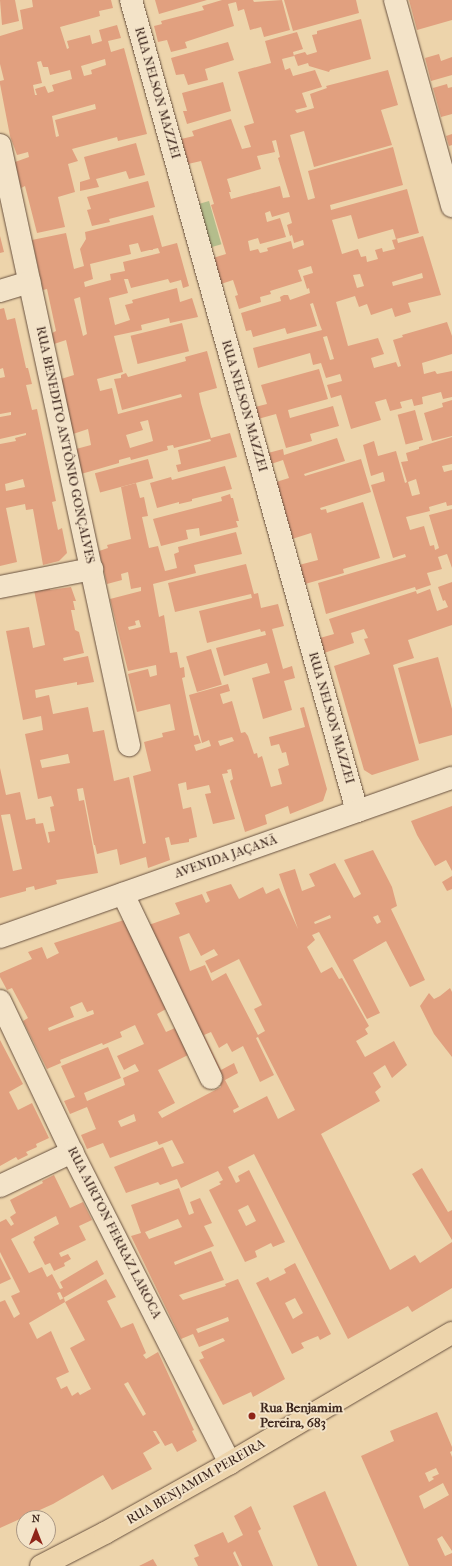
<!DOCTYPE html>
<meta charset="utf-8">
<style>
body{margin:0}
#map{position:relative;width:452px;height:1566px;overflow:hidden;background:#edd4ab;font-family:"IM FELL French Canon",serif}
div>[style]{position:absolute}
.green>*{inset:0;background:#b4bd8c;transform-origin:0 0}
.building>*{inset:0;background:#e1a07f;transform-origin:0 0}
.roads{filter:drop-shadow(0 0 1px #695240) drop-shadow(0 0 1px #695240)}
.street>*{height:22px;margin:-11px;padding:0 11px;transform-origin:11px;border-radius:11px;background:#f3e3c8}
.secondary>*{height:22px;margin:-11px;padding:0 11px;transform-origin:11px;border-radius:11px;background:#f3e3c8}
.primary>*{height:22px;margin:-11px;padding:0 11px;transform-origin:11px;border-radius:11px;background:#edd4ab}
.dots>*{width:11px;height:11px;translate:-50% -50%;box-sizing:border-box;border:2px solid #f3e3c8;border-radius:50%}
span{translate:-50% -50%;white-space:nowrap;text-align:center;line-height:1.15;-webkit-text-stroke:4px #f3e3c8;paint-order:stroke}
.street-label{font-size:13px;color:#3d261d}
.poi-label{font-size:13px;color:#3d261d;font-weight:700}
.left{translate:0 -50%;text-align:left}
.north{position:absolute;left:16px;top:1510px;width:40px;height:40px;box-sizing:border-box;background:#f3e3c8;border:1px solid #aa9784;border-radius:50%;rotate:0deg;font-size:11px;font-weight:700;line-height:16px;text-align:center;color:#3d261d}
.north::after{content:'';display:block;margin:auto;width:14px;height:18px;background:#8f2418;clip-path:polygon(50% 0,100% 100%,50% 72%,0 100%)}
</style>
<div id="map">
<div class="green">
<i style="left:209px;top:201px;width:45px;height:18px;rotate:74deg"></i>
</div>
<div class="building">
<i style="clip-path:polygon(0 0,15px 0,19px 21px,2px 25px)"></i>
<i style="clip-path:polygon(evenodd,32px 0,111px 0,113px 8px,99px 11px,100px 16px,60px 27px,67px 49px,69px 48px,67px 41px,90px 35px,92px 44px,102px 41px,99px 30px,117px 25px,121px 38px,108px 41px,111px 52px,124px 48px,147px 134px,118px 141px,117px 137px,72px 149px,78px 161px,68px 164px,75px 192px,58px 197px,65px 227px,37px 233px,25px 186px,21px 188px,15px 162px,29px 157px,28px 152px,17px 155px,10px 136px,0 84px,0 81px,4px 80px,0 64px,0 36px,23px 29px,20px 10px,33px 7px,32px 0,105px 59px,106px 65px,91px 70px,92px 74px,84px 76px,81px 66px,105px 59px,32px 0,41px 61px,43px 67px,48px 67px,50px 75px,70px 70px,72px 79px,52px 85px,54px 91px,48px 93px,45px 86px,35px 89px,37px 95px,35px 95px,33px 85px,42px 83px,37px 62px,41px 61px,32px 0,95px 104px,96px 109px,55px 120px,59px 136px,56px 137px,52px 116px,95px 104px)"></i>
<i style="clip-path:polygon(155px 0,207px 0,159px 14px)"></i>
<i style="clip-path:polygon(222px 0,253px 0,254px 2px,282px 0,290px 30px,264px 37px,261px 27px,250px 30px,244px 9px,238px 11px,236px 2px,228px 4px,234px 26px,185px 42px,187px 48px,171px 52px,167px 40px,158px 42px,154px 26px,162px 24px,161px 21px,204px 10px,202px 6px)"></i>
<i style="clip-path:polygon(284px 0,356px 0,359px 13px,293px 31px)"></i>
<i style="clip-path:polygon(409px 0,452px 0,452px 20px,417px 30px)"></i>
<i style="clip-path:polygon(361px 19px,371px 59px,330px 70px,329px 72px,309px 66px,308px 63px,298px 66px,294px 55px,305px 52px,307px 55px,317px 52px,312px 35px,317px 34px,317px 31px)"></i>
<i style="clip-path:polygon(evenodd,297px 32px,303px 49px,293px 52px,294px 56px,282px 59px,285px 70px,290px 68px,293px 76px,315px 70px,322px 87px,302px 93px,307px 107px,295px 110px,297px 113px,314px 108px,310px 94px,327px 88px,326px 86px,388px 70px,398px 105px,381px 110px,392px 145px,314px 167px,304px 131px,290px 135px,308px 200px,315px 198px,308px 171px,393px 147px,403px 185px,330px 205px,331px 210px,407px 189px,419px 233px,396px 239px,393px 229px,358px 239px,351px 215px,332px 220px,342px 254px,358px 249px,361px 257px,366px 256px,367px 262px,378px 259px,375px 250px,382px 248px,383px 252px,395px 249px,392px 240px,397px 239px,398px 243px,423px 236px,441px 295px,408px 303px,411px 312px,395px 317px,392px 308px,371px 315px,367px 304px,359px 307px,355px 296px,336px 302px,348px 346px,378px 338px,384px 354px,371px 358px,374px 368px,396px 362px,398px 367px,401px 366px,393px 340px,403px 337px,402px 335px,447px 322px,452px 336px,452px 354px,422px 363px,424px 374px,435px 371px,437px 374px,452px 371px,452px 397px,443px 399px,441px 392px,422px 397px,423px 404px,414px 406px,412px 399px,400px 402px,402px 408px,390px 411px,386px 399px,375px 402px,381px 420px,351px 429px,341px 395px,331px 398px,327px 385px,342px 381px,340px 374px,326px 378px,321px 363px,313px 365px,310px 353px,258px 368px,253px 348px,322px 330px,320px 325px,313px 303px,310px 304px,317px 326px,287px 334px,285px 328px,253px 337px,251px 330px,246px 331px,241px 313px,281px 301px,280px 297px,284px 295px,288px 295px,290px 300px,310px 293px,309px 288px,307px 289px,303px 276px,313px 273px,311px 266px,298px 270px,302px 281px,270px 291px,271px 294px,260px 297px,261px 302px,239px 309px,235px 296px,238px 295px,233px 280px,221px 284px,213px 258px,226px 254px,211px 205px,214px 204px,201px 161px,188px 164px,181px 139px,194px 136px,192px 131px,231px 119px,242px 149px,251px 147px,244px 126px,254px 123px,238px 72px,271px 63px,265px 41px,297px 32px,276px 140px,280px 157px,278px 158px,290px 197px,283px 198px,280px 186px,231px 199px,229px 192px,231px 192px,227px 179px,261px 169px,257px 156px,275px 152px,272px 141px,276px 140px,297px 32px,270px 211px,272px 217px,289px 212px,292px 223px,287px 225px,290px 236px,292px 235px,294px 243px,303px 240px,304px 245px,293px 249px,291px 241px,267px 248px,268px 251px,260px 253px,258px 249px,250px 251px,248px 241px,258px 238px,260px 244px,286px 237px,280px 218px,267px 222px,265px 213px,270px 211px,297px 32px,422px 273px,423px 278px,393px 286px,392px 282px,422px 273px,297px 32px,360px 274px,364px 286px,357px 288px,353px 275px,360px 274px,297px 32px,327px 336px,334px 359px,330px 360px,323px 337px,327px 336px)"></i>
<i style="clip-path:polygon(228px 42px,234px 60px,205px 69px,208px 80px,188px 85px,184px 74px,176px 75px,171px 58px)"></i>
<i style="clip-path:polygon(439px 54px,441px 61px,452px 57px,452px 75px,431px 81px,425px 58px)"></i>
<i style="clip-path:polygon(223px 82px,231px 111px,187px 124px,183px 111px,187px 111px,182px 93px)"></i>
<i style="clip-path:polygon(447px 84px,448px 88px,452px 87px,452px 114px,441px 117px,433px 88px)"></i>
<i style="clip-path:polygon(452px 134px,452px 145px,449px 146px,446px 136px)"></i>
<i style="clip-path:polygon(136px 143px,145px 175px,129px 179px,126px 171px,96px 179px,99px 187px,80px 191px,80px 182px,90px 179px,84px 157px)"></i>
<i style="clip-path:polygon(148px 181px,155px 207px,109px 219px,110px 222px,92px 226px,87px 210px,91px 209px,87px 197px)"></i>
<i style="clip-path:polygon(evenodd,153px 215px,162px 247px,177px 243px,189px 286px,183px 288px,181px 280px,170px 283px,168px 279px,131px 288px,128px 279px,124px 279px,128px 293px,109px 298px,115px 325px,130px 320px,125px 305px,133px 303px,132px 300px,177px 288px,180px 302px,192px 298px,198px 317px,170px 323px,169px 318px,141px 325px,142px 330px,114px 336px,123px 372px,97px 379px,100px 391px,112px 388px,118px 414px,182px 397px,181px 394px,122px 410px,114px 379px,121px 378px,121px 375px,126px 373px,128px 377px,186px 361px,185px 357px,207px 351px,217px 388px,199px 393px,201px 403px,211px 438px,230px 433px,237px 457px,178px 472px,176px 465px,181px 464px,178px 450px,211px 441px,210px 439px,174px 448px,173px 445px,167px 446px,168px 450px,131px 460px,130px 457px,119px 460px,119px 463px,81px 474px,76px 449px,91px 445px,88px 429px,73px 434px,61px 379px,74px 375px,66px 340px,54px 344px,52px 333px,56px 331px,47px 289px,43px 290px,32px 240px,66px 233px,74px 269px,84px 266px,80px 249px,86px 239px,85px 232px,153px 215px,138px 243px,141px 252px,158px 248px,160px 253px,123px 262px,125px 271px,110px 274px,111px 280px,85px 287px,84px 282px,93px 279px,90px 264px,131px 254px,129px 245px,138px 243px,153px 215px,80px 297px,87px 334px,83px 336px,74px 299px,80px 297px,153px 215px,148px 420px,153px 441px,130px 448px,126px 435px,143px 430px,140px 422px,148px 420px)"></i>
<i style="clip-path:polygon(0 236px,4px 252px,0 253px)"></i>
<i style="clip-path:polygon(evenodd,4px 308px,7px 320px,15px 318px,26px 368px,28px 368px,32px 384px,26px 385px,32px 410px,37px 409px,56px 501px,52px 502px,58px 530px,62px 528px,67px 553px,59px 561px,43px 565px,33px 509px,26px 510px,25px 504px,6px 508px,17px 562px,0 566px,0 444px,16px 441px,15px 438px,26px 435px,26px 433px,0 439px,0 417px,11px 415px,11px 412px,0 414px,0 378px,5px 377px,3px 368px,0 369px,0 309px,4px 308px,23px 479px,25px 487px,6px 491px,5px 484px,23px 479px)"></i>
<i style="left:182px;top:323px;width:29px;height:53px;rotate:76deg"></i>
<i style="clip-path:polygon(319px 369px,328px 399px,288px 410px,290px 418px,333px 406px,339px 426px,310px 434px,312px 441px,286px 448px,276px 414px,258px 419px,255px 407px,267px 404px,261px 385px)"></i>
<i style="clip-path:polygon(452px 400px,452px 436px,432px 441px,424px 413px,443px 407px,442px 403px)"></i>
<i style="left:415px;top:410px;width:31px;height:18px;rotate:75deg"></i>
<i style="clip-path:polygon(evenodd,452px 437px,452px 464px,442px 466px,444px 472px,452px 470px,452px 505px,447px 506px,446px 502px,429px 507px,430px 511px,406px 517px,410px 530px,424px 526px,430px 546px,434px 545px,435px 550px,439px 548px,429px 515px,452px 509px,452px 568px,447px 554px,438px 557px,442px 569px,427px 573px,431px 585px,416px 590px,415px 587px,326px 614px,318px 583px,406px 557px,405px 554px,393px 558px,371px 485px,385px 481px,383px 472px,371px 476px,363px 445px,374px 441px,378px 456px,396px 451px,405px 483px,407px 482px,401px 462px,408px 461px,406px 453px,419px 449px,419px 447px,452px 437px,416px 479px,420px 494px,412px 496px,408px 482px,416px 479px)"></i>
<i style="clip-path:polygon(337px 438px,345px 461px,304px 474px,305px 476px,361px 459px,371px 492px,320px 508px,321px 510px,326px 509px,327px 513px,363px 502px,380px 558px,343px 569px,344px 573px,305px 584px,299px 565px,318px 560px,311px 533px,292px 539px,276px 482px,289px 478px,283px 460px,271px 464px,268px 453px,283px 449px,284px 455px)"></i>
<i style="left:148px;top:459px;width:20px;height:55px;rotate:75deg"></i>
<i style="clip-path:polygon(225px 466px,232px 489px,192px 499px,192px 501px,179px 504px,179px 502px,157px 508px,150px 483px,171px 477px,172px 480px)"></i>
<i style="clip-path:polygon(evenodd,136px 483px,140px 498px,144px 497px,148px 516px,142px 517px,149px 548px,158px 546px,165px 571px,177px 568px,174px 554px,179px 552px,178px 547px,236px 532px,242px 554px,194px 565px,196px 573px,153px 584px,159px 617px,164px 615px,170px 653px,177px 652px,180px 668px,184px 667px,185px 677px,182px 678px,194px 736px,198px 735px,201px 743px,194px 745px,196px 751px,211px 746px,209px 740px,202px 743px,189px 695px,228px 684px,230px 691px,220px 694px,223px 704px,232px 701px,241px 733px,245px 732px,248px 736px,254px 754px,257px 753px,258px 758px,262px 756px,271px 787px,282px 784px,278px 769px,289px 765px,286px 752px,282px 753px,279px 744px,271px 746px,269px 737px,305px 727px,300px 708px,304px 707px,327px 789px,323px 801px,290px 814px,288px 806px,265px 815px,267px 824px,245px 832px,230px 781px,233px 779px,231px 769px,227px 770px,228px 773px,222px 774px,235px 819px,213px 824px,205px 794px,211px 793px,209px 785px,187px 790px,186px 782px,178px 784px,183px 809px,191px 807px,197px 837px,189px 839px,189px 842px,171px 845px,169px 837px,165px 838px,170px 860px,148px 868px,146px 857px,120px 865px,117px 849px,97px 854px,95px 845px,94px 845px,83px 788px,77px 789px,79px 801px,84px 800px,98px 873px,56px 880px,57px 884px,35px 890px,34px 886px,26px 888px,26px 891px,0 898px,0 768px,6px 795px,20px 792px,26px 820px,35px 818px,36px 824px,43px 823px,48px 843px,50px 842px,48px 832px,55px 831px,50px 807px,54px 806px,51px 796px,38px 799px,25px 734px,43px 730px,41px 716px,23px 720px,6px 631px,29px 627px,33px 648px,45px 645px,34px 590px,50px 587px,50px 590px,71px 587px,76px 601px,73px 601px,75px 610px,71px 610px,75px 630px,79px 632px,84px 653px,63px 658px,64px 661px,88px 656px,94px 682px,77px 685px,77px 682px,35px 690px,36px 698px,49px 695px,53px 714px,88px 707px,93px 732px,104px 730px,114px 781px,129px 777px,143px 844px,146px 843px,133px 776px,151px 771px,144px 742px,163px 737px,162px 733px,175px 730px,170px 704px,137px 712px,128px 674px,148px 669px,150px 677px,157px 675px,156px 665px,128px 671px,110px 599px,141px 591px,141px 587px,131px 589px,128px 572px,121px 574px,122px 580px,107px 584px,99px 551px,108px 548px,107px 545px,131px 539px,121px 487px,136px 483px,139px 620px,141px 627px,129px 630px,128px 627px,136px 625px,135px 621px,139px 620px,136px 483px,232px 737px,234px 741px,220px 746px,218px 741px,232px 737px,136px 483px,68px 754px,70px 763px,42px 768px,40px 760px,68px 754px,136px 483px,10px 814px,22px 869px,13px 871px,1px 815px,10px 814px)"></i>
<i style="clip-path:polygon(230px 494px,231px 498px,233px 498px,239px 521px,236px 521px,238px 527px,200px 536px,199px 528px,186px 530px,188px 539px,161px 546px,153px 519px,222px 501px,221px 497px)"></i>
<i style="clip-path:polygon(246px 564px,254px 594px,258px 593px,261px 608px,278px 604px,284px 626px,272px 629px,283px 669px,292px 666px,295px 678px,284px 681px,292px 710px,263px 719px,252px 678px,270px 673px,267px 663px,224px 676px,216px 648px,266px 635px,265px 631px,261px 632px,260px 629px,207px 643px,199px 611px,252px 598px,251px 594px,175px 612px,168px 583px)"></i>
<i style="clip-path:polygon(452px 582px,452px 625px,408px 640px,414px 658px,393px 665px,419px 760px,372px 775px,364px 770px,334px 666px,370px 654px,364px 639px,368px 638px,364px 629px,351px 633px,354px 643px,324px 653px,320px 638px,334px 634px,329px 619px,416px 591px,417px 594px,430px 589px,437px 611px,448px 607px,445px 600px,443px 601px,438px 587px)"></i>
<i style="left:211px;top:649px;width:37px;height:26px;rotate:73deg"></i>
<i style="clip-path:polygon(438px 657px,452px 709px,452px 735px,419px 744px,398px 668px)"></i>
<i style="clip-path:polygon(452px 806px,452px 871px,446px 860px,435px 866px,417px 835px,411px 821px)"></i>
<i style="clip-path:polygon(evenodd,373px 850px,392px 887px,397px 906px,391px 909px,425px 980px,410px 987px,386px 941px,353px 960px,380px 1013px,367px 1019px,319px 932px,312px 935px,315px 940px,307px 947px,321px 973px,332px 967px,339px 979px,342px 978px,369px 1026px,365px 1029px,368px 1034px,356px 1041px,365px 1057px,394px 1041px,407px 1065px,392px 1078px,385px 1065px,373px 1073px,381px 1087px,375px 1092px,380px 1101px,321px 1134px,390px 1270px,415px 1255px,420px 1263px,452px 1242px,452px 1288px,412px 1312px,408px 1306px,348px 1339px,254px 1154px,228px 1167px,236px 1183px,240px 1181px,238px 1176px,249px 1170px,285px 1242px,273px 1247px,271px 1243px,255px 1251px,257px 1257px,245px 1262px,209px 1190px,221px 1184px,219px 1182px,223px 1180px,218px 1171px,181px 1188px,177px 1179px,160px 1185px,158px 1182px,126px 1193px,114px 1167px,163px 1147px,172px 1167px,184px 1163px,172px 1140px,159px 1145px,157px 1141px,110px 1158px,103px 1143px,87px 1149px,81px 1135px,96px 1129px,87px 1107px,70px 1114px,64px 1101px,75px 1097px,61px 1066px,108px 1047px,121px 1078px,84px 1093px,87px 1101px,125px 1085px,123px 1078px,139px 1071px,135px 1064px,124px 1070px,117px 1056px,144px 1044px,135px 1025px,120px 1032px,122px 1037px,103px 1045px,102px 1043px,60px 1060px,61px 1063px,47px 1069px,23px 1021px,28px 1018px,12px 988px,7px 990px,0 977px,0 973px,32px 959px,28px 952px,42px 947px,47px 959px,59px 953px,54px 943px,124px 920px,166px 1009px,157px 1014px,166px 1032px,175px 1028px,188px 1055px,158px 1070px,175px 1103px,158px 1112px,162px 1118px,221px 1087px,143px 927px,180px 914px,175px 903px,202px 894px,206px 903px,210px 901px,206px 892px,231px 884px,239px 899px,263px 887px,266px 894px,279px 888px,298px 929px,279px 874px,295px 869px,302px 891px,315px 886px,309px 874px,335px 863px,354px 898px,361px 894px,344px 860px,373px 850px,330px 915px,331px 918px,315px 924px,314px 922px,330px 915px,373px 850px,378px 915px,381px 922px,377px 924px,373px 917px,378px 915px,373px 850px,189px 933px,201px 956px,214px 949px,218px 955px,205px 961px,211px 973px,239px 959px,262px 1005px,254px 1009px,265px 1031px,258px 1035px,226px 973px,212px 981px,205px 965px,190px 971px,179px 937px,189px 933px,373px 850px,82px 1002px,87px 1012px,93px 1010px,94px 1014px,49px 1031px,48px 1028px,74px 1017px,70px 1007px,82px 1002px,373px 850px,211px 1032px,219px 1048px,227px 1043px,232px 1052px,243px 1046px,260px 1082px,274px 1075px,256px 1038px,258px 1037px,295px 1110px,278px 1119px,267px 1096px,234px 1113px,233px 1110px,239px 1107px,225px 1080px,238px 1073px,234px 1063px,221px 1070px,204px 1035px,211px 1032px,373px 850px,134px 1114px,136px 1121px,121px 1127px,118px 1121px,134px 1114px,373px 850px,248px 1205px,256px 1221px,246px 1226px,238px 1210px,248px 1205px)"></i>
<i style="clip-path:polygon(452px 876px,452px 889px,447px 891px,442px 882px)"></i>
<i style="clip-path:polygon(450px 988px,452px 992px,452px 1057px,434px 1034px,420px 1006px,429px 993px,434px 999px,440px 996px)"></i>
<i style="clip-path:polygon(0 1040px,23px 1084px,9px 1092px,18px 1110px,32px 1103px,49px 1138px,36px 1144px,37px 1147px,26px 1152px,28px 1155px,18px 1160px,16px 1157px,0 1166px)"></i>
<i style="clip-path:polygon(422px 1168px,448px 1212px,452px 1210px,452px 1240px,412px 1174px)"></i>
<i style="clip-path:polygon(evenodd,54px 1175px,70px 1208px,83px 1202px,92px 1220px,79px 1226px,86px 1240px,59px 1253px,61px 1257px,68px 1254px,71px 1259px,64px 1263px,65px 1266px,54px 1271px,50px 1263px,45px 1265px,33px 1242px,35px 1240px,34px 1237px,59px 1224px,56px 1216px,11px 1239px,29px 1273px,42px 1267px,47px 1277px,52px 1274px,60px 1289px,63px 1288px,60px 1282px,97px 1260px,104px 1274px,63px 1298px,60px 1292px,57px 1293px,60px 1300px,64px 1298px,65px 1302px,29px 1323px,37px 1339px,51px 1331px,69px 1372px,56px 1378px,61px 1389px,67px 1386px,72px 1396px,78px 1392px,80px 1395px,91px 1389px,70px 1348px,85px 1340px,65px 1302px,106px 1279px,116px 1297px,107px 1301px,121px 1328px,133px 1323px,146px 1353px,143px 1355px,146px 1359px,158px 1352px,194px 1430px,192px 1431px,197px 1441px,177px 1452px,172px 1443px,165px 1446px,156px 1431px,153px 1431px,160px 1443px,143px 1453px,152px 1469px,112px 1490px,103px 1475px,53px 1504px,0 1528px,0 1302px,5px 1300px,14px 1318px,20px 1314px,11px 1296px,20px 1292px,0 1252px,0 1222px,6px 1219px,11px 1226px,14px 1224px,10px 1217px,16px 1213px,10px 1200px,43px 1183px,42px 1181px,54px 1175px,128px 1382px,146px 1414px,143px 1416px,124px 1384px,128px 1382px)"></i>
<i style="clip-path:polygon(evenodd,179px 1188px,189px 1215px,194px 1213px,190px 1202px,200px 1198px,212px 1223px,204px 1226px,214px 1246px,174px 1262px,175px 1265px,211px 1251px,224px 1280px,179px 1295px,183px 1300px,226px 1286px,225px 1284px,238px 1279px,285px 1379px,253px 1397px,251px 1392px,223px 1405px,199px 1360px,204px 1358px,201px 1352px,225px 1341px,223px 1338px,199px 1347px,193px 1334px,181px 1339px,131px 1236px,141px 1233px,131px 1205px,179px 1188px,178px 1219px,182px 1227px,149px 1239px,145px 1232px,178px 1219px,179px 1188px,228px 1317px,229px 1321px,198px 1333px,196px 1329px,228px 1317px)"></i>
<i style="clip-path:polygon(0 1257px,11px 1279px,0 1284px)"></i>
<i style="clip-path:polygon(evenodd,295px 1263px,331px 1334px,320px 1340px,318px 1336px,301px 1343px,304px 1348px,292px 1354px,256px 1283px,268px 1277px,270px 1281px,286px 1273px,284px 1269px,295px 1263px,295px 1298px,303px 1313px,293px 1319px,285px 1303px,295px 1298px)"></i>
<i style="clip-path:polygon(evenodd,437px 1412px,452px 1447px,452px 1451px,450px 1452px,452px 1457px,452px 1551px,442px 1536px,437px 1539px,445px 1556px,452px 1553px,452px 1566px,409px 1566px,361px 1456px,394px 1441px,390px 1431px,437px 1412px,436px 1468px,439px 1474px,432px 1477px,434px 1479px,429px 1482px,425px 1473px,436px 1468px,437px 1412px,443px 1483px,449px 1495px,424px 1509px,419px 1496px,443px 1483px)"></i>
<i style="clip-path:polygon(325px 1491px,357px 1566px,318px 1566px,293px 1506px)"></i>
<i style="clip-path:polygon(251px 1506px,261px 1529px,258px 1531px,273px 1566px,242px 1566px,235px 1551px,233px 1553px,239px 1566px,198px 1566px,194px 1558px,199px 1556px,194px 1545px,223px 1532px,228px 1543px,243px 1535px,234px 1516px)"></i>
<i style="clip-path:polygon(153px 1559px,157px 1566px,139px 1566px)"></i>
</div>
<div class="roads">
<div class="street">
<i style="left:131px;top:0;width:842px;rotate:74.43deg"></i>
<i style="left:395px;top:0;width:214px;rotate:74.5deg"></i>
<i style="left:0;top:145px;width:614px;rotate:77.87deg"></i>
<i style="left:0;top:291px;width:31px;rotate:-17deg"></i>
<i style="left:0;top:587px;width:94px;rotate:-11.1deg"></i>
<i style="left:123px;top:894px;width:204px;rotate:64.4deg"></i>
<i style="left:0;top:1001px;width:167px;rotate:64.5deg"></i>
<i style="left:72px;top:1152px;width:349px;rotate:63.1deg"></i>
<i style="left:0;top:1186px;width:80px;rotate:-25.3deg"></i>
</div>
<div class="secondary">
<i style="left:0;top:937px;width:479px;rotate:-19.4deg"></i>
</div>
<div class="primary">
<i style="left:41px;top:1566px;width:72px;rotate:-27.3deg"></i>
<i style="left:105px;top:1533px;width:143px;rotate:-29.2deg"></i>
<i style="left:230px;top:1463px;width:257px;rotate:-30.4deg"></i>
</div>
</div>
<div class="dots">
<i style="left:252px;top:1416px;background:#8f2418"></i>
</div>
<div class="street-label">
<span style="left:157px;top:93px;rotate:74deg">RUA NELSON MAZZEI</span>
<span style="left:244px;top:406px;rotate:74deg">RUA NELSON MAZZEI</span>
<span style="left:65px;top:445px;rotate:78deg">RUA BENEDITO ANTÔNIO GONÇALVES</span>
<span style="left:331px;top:718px;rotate:74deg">RUA NELSON MAZZEI</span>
<span style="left:226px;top:857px;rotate:-19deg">AVENIDA JAÇANÃ</span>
<span style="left:114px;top:1233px;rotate:63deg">RUA AIRTON FERRAZ LAROCA</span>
<span style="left:196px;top:1482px;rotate:-30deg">RUA BENJAMIM PEREIRA</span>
</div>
<div class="poi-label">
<span class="left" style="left:260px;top:1416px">Rua Benjamim<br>Pereira, 683</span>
</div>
<div class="north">N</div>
</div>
